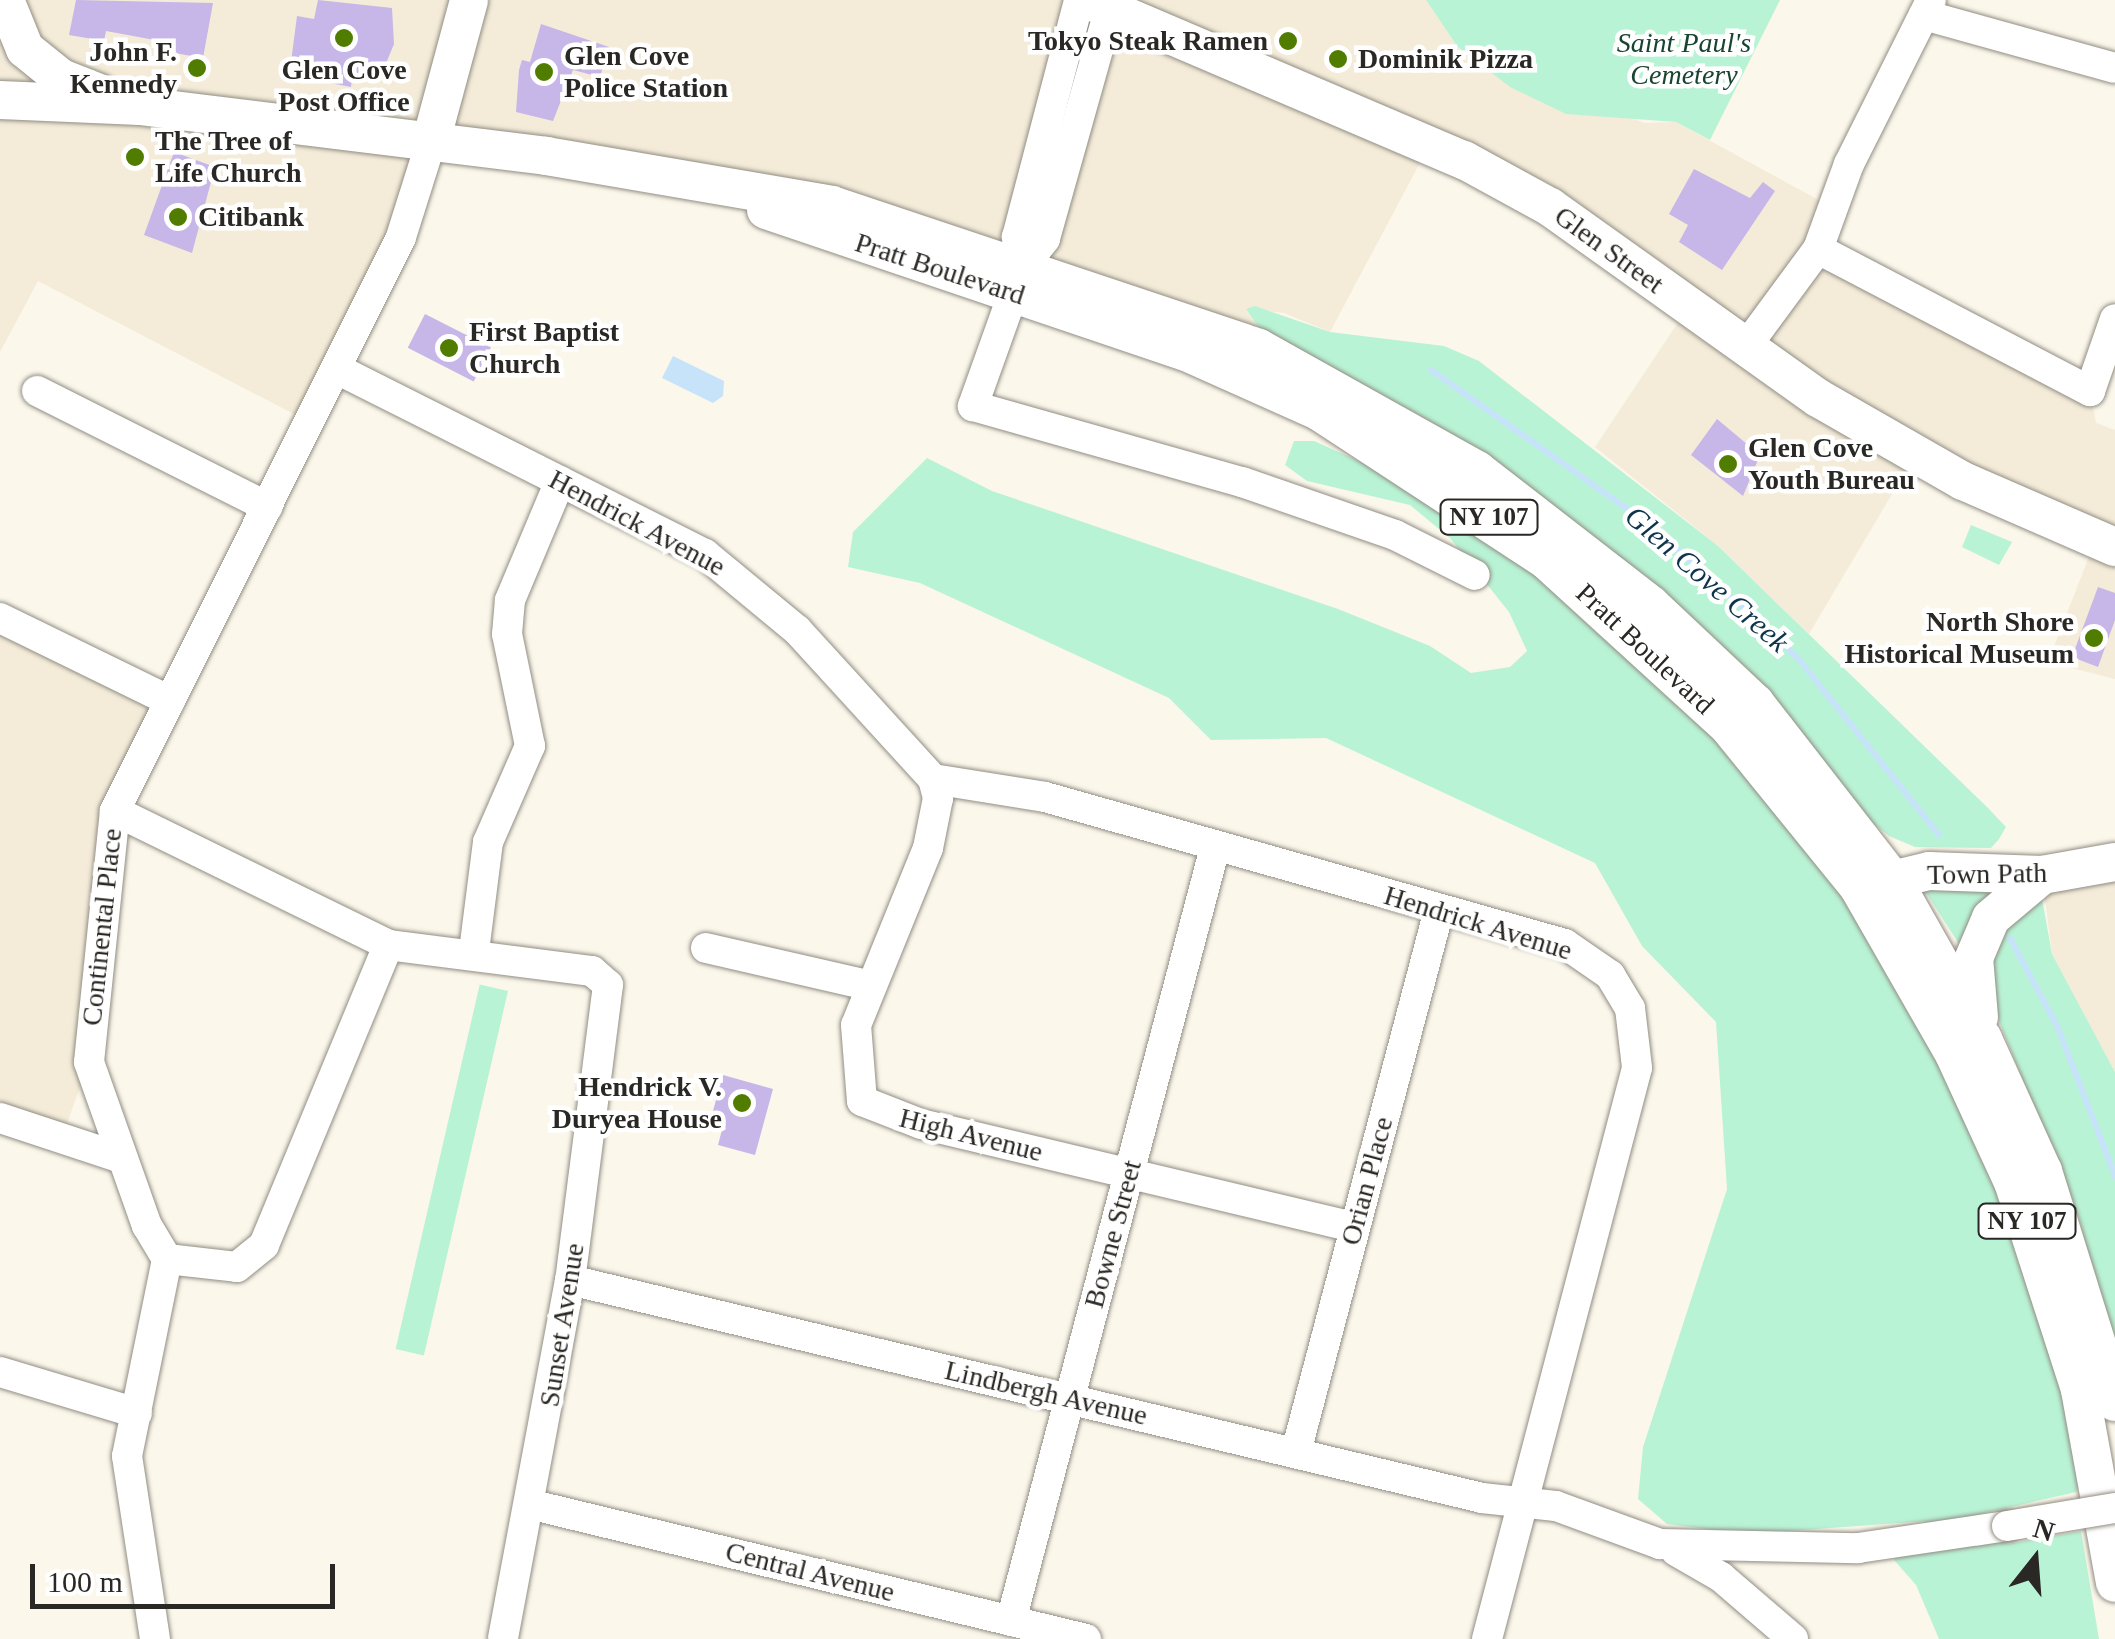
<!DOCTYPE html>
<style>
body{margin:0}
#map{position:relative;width:2115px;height:1639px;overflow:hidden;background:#fbf7eb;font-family:Georgia,serif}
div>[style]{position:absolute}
.built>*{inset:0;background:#f4ecd9}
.green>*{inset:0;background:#b9f3d5;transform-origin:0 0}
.water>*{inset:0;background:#c7e3fa}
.stream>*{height:6px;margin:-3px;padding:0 3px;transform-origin:3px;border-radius:3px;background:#c7e3fa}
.building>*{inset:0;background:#c7b6e8;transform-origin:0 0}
.roads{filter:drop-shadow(0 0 2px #918d83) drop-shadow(0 0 2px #918d83)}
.minor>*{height:30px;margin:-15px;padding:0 15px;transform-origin:15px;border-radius:15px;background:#fff}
.major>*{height:38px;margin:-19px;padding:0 19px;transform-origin:19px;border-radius:19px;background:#fff}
.bridges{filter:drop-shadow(0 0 2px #918d83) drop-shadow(0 0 2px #918d83)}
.minor-bridge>*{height:30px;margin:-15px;padding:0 15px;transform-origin:15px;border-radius:15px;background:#fff}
.dots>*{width:28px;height:28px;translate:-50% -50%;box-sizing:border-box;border:5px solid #fff;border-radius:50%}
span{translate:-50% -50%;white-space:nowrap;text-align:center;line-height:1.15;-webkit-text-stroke:9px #fff;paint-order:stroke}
.shield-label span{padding:2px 8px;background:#fff;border:2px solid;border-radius:8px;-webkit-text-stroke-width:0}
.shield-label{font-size:25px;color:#2a2824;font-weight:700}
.poi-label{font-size:28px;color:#2a2824;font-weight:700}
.right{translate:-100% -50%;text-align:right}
.left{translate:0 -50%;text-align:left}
.park-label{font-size:28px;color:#184531;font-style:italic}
.street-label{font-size:28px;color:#2a2824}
.water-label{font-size:30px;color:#0e334c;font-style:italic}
.north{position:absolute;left:1985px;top:1509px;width:100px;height:100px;-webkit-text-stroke:8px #fff;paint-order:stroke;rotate:17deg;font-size:28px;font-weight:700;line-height:40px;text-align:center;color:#2a2824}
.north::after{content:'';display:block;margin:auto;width:35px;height:45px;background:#2a2824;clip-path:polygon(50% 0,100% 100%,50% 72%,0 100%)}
.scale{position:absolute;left:30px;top:1564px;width:305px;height:45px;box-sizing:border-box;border:5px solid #2a2824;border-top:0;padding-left:12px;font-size:30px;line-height:35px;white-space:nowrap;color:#2a2824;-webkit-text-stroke:8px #fff;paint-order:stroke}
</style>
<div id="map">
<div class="built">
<i style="clip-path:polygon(0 0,1426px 0,1457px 46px,1644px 123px,1676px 122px,1833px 208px,1819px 248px,2090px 391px,2096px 423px,2115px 430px,2115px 679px,2048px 662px,2097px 536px,1917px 452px,1809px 634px,1718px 546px,1595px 447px,1689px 306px,1430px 144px,1330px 332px,1284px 313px,1246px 309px,1266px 338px,735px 193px,431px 146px,311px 423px,38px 281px,0 352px)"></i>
<i style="clip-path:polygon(0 618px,170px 701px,115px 811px,89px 1062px,57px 1151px,0 1132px)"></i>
<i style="clip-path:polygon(2115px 862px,2115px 1072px,2052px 954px,2042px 875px)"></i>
</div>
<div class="green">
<i style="clip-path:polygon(1426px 0,1780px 0,1710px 140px,1676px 122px,1566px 114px,1510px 87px,1457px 46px)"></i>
<i style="clip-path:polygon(1255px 306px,1330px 332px,1444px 346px,1479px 361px,1718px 546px,1988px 808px,2006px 827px,1999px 839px,1991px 848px,1915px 847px,1889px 836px,1266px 338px,1246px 309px)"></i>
<i style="clip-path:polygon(1294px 441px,1314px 441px,1392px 476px,1510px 548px,1739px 750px,1892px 959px,2029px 1250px,2083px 1478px,2076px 1492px,1954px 1520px,2008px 1544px,2081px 1531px,2099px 1639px,1939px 1639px,1916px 1585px,1894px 1560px,1907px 1534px,1926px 1521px,1748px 1534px,1667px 1524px,1638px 1499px,1643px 1447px,1727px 1189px,1716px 1022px,1642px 946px,1595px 863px,1326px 738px,1211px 740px,1169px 698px,920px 583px,848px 567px,853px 532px,927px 458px,992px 491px,1338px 609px,1430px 646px,1471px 673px,1510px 667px,1527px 651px,1509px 612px,1450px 538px,1410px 505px,1307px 481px,1285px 465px)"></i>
<i style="clip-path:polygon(1971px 525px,2012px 542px,1999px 565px,1962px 547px)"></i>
<i style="clip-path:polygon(2001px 886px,1959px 944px,1925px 891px,1925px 889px)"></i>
<i style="clip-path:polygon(2041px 893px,2052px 954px,2115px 1072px,2115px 1367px,2079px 1217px,1987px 992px,1995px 929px)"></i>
<i style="left:508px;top:991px;width:374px;height:29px;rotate:103deg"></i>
</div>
<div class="water">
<i style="clip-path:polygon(673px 356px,724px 381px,723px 396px,713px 403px,662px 378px)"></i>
</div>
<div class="stream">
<i style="left:1431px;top:370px;width:272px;rotate:35.3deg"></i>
<i style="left:1653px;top:527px;width:194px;rotate:42.1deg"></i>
<i style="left:1797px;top:657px;width:228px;rotate:51.4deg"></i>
<i style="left:2010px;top:938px;width:102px;rotate:61.9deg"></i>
<i style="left:2058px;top:1028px;width:159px;rotate:68.9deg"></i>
</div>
<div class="building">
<i style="clip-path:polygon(76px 0,213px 3px,203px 58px,169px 52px,171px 43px,106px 31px,104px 41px,69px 35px)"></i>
<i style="clip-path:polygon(318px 0,392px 8px,394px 44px,380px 78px,353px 73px,351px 87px,315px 80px,317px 67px,291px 62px,297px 16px,314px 19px)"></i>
<i style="clip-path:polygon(541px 24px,609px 47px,600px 77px,573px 70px,553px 121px,516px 112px,519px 70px,522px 60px,530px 62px)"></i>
<i style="clip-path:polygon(174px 152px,215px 167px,192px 253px,144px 235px)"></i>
<i style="clip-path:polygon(1694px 169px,1750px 198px,1763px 182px,1775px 191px,1722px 270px,1679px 242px,1688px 225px,1669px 214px)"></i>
<i style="left:425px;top:314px;width:74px;height:38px;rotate:27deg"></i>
<i style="clip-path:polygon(1717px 419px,1760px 455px,1743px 496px,1691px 455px)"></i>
<i style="clip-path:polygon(2098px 587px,2115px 593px,2115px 620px,2098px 667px,2072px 657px)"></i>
<i style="clip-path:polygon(723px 1075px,773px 1089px,755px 1155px,718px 1145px,724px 1122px,711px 1118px)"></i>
</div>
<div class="roads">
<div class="minor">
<i style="left:1112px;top:0;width:248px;rotate:105.7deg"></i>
<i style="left:1045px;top:239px;width:35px;rotate:129deg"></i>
<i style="left:1023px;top:266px;width:149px;rotate:109.7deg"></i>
<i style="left:973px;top:406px;width:280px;rotate:15.8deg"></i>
<i style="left:1242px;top:482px;width:162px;rotate:19.1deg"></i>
<i style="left:1395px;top:535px;width:89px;rotate:26.6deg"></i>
<i style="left:1924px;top:15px;width:198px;rotate:15.5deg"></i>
<i style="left:1818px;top:249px;width:307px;rotate:27.6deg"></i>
<i style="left:2090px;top:391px;width:76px;rotate:-70.9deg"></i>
<i style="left:1023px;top:266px;width:30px;rotate:-102deg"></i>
<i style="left:1017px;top:237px;width:245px;rotate:-75.3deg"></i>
<i style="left:1745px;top:348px;width:123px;rotate:-53.6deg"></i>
<i style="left:1818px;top:249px;width:90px;rotate:-70deg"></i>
<i style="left:1849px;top:164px;width:183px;rotate:-63.4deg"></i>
<i style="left:337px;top:369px;width:412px;rotate:26.7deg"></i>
<i style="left:705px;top:554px;width:119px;rotate:39.6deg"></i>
<i style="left:797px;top:630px;width:202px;rotate:47.6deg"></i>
<i style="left:933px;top:779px;width:113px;rotate:9.1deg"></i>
<i style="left:1045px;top:797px;width:540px;rotate:15.79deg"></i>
<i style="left:1565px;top:944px;width:55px;rotate:34.6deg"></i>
<i style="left:1610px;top:975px;width:39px;rotate:59deg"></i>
<i style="left:1630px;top:1008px;width:60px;rotate:83.3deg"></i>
<i style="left:1637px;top:1068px;width:590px;rotate:104.72deg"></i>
<i style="left:37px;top:391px;width:258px;rotate:26.7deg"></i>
<i style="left:0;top:618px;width:189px;rotate:26deg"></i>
<i style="left:933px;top:779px;width:20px;rotate:75deg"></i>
<i style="left:938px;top:798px;width:51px;rotate:101.3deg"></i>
<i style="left:928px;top:848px;width:191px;rotate:112.1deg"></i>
<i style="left:856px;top:1025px;width:76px;rotate:85.5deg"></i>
<i style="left:862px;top:1101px;width:63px;rotate:21.3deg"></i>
<i style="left:921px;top:1124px;width:445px;rotate:13.4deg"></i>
<i style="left:115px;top:811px;width:304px;rotate:26.1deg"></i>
<i style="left:388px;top:945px;width:206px;rotate:7.3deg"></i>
<i style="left:592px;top:971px;width:21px;rotate:41deg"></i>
<i style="left:608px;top:985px;width:297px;rotate:97.3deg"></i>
<i style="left:570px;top:1280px;width:365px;rotate:100.6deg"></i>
<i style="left:706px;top:948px;width:166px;rotate:12.9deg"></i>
<i style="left:474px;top:951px;width:110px;rotate:-82.7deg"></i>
<i style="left:488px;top:842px;width:105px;rotate:-66.4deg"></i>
<i style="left:530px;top:746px;width:114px;rotate:-101.6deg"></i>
<i style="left:507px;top:634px;width:34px;rotate:-85deg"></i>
<i style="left:510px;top:600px;width:129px;rotate:-67.2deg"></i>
<i style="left:0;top:1118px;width:127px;rotate:18.3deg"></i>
<i style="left:167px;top:1259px;width:70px;rotate:6.5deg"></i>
<i style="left:237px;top:1267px;width:35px;rotate:-39deg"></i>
<i style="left:264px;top:1245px;width:325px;rotate:-67.5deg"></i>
<i style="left:570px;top:1280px;width:938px;rotate:13.44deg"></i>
<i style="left:1482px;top:1498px;width:74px;rotate:6.2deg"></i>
<i style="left:1556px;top:1506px;width:111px;rotate:20.1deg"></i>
<i style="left:1660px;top:1544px;width:198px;rotate:1.2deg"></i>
<i style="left:1858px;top:1548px;width:151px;rotate:-8.4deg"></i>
<i style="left:0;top:1372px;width:143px;rotate:16.7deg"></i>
<i style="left:1296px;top:1452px;width:561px;rotate:-75.22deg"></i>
<i style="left:533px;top:1505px;width:569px;rotate:13.62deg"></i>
<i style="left:1676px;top:1551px;width:52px;rotate:30deg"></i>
<i style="left:1721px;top:1577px;width:95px;rotate:40.7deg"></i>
<i style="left:1011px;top:1621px;width:800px;rotate:-75.23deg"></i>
<i style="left:155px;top:1639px;width:185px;rotate:-98.7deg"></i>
<i style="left:127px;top:1456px;width:201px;rotate:-78.5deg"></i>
<i style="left:167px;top:1259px;width:39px;rotate:-121deg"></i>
<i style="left:147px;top:1226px;width:174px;rotate:-109.5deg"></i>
<i style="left:89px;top:1062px;width:252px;rotate:-84.1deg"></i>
<i style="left:115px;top:811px;width:641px;rotate:-63.51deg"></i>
<i style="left:401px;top:237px;width:96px;rotate:-72.5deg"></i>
</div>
<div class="major">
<i style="left:5px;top:0;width:53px;rotate:67.8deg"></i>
<i style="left:25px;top:49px;width:46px;rotate:38.9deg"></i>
<i style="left:61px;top:78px;width:41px;rotate:21.5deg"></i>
<i style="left:1088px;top:0;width:409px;rotate:23.1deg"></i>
<i style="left:1464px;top:160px;width:98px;rotate:28.7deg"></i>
<i style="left:1550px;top:207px;width:329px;rotate:35.5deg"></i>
<i style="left:1818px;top:398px;width:167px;rotate:29.8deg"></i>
<i style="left:1963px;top:481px;width:166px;rotate:23.5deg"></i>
<i style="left:0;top:100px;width:140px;rotate:2.5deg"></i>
<i style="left:140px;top:106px;width:409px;rotate:7deg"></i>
<i style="left:546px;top:156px;width:290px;rotate:9.7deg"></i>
<i style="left:832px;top:205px;width:450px;rotate:18.5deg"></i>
<i style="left:1259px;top:348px;width:250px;rotate:29.2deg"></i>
<i style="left:1477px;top:470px;width:220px;rotate:37.8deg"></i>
<i style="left:1651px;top:605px;width:143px;rotate:43.3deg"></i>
<i style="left:1755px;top:703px;width:224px;rotate:52.1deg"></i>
<i style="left:1893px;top:880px;width:183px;rotate:60.5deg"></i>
<i style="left:1983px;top:1039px;width:145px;rotate:65.6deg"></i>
<i style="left:2043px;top:1171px;width:242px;rotate:72.7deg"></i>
<i style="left:430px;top:145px;width:150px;rotate:-74.9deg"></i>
<i style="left:766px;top:210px;width:443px;rotate:18.7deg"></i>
<i style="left:1186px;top:352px;width:147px;rotate:24.1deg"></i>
<i style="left:1320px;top:412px;width:269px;rotate:33.2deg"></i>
<i style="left:1545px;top:559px;width:248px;rotate:42.4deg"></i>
<i style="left:1728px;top:726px;width:208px;rotate:51deg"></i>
<i style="left:1859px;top:888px;width:191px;rotate:60.2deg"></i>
<i style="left:1954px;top:1054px;width:141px;rotate:65.3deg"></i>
<i style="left:2013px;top:1182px;width:219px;rotate:72.1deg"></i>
<i style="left:2080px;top:1390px;width:196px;rotate:79.7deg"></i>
<i style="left:1871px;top:885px;width:60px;rotate:-13.6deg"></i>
<i style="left:1929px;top:871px;width:113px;rotate:2deg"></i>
<i style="left:2042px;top:875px;width:74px;rotate:-10.1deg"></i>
<i style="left:1979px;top:1017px;width:59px;rotate:-94.8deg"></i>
<i style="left:1974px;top:958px;width:43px;rotate:-67deg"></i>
<i style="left:1991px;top:918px;width:67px;rotate:-40.1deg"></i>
</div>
</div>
<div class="bridges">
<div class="minor-bridge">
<i style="left:2007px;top:1526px;width:109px;rotate:-9.5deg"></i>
</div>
</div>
<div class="dots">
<i style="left:344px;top:38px;background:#507c00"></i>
<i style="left:1288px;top:41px;background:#507c00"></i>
<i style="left:1338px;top:59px;background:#507c00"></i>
<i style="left:197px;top:68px;background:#507c00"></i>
<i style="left:544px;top:72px;background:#507c00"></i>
<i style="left:135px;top:157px;background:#507c00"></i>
<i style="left:178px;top:217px;background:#507c00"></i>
<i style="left:449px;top:348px;background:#507c00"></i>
<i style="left:1728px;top:464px;background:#507c00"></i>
<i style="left:2094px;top:638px;background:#507c00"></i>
<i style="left:742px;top:1103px;background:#507c00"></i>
</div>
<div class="shield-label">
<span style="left:1489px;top:517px">NY 107</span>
<span style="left:2027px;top:1221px">NY 107</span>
</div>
<div class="poi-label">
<span class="right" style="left:1268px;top:41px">Tokyo Steak Ramen</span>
<span class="right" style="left:177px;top:68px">John F.<br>Kennedy</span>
<span class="left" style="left:564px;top:72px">Glen Cove<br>Police Station</span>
<span class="left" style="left:1358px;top:59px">Dominik Pizza</span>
<span style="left:344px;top:86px">Glen Cove<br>Post Office</span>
<span class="left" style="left:155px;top:157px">The Tree of<br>Life Church</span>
<span class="left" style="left:198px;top:217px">Citibank</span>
<span class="left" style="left:469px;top:348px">First Baptist<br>Church</span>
<span class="left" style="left:1748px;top:464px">Glen Cove<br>Youth Bureau</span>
<span class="right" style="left:2074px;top:638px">North Shore<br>Historical Museum</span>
<span class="right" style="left:722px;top:1103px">Hendrick V.<br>Duryea House</span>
</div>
<div class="park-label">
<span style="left:1684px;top:59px">Saint Paul's<br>Cemetery</span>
</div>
<div class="street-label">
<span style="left:1609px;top:250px;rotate:36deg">Glen Street</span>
<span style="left:940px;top:269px;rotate:18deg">Pratt Boulevard</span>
<span style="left:637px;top:523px;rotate:28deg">Hendrick Avenue</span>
<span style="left:1645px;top:649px;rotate:43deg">Pratt Boulevard</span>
<span style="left:1987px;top:874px;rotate:-1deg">Town Path</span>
<span style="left:1478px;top:923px;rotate:17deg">Hendrick Avenue</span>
<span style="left:102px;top:927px;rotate:-84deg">Continental Place</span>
<span style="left:971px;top:1135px;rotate:14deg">High Avenue</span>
<span style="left:1367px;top:1181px;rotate:-75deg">Orian Place</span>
<span style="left:1113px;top:1234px;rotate:-75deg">Bowne Street</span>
<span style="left:562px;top:1325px;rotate:-81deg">Sunset Avenue</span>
<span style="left:1046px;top:1393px;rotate:13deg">Lindbergh Avenue</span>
<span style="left:810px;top:1572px;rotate:14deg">Central Avenue</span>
</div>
<div class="water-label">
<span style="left:1707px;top:579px;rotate:41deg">Glen Cove Creek</span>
</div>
<div class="north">N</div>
<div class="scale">100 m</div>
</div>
